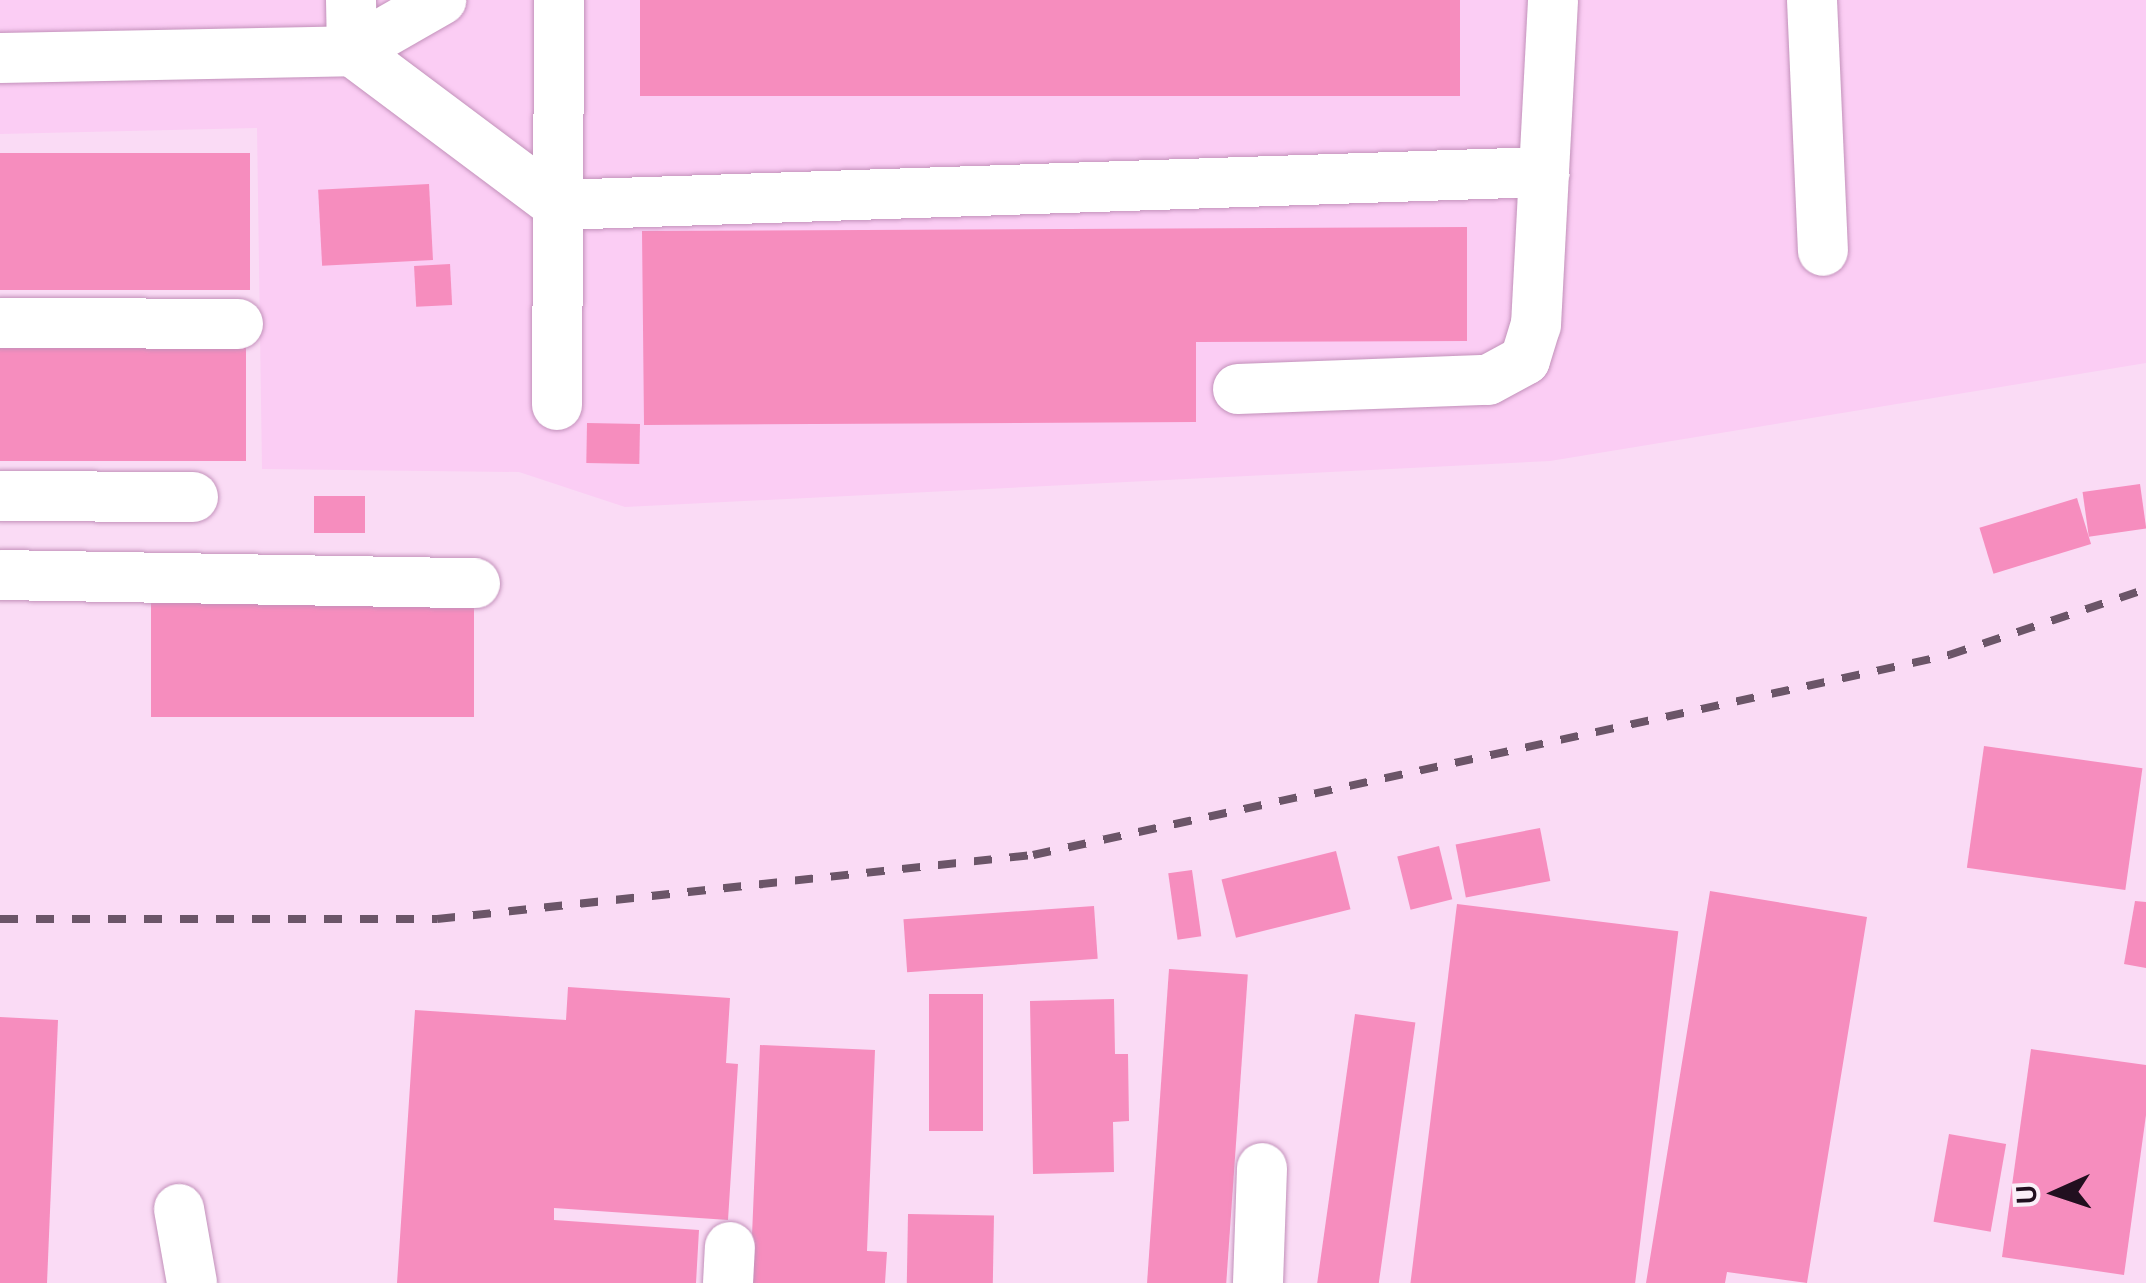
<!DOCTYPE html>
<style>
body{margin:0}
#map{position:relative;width:2146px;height:1283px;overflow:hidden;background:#fadbf5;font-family:"Space Grotesk",sans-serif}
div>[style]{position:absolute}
.built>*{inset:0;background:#fbcdf4}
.building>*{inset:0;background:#f68dbe;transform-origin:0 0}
.roads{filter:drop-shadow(0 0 2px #c291ba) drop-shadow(0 0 2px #c291ba)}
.minor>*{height:50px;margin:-25px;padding:0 25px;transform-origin:25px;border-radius:25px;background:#fff}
.rail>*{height:8px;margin-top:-4px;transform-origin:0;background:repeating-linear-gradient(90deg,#6b5568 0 18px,transparent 0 36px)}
span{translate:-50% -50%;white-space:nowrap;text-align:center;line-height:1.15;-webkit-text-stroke:9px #faeff8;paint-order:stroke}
.north{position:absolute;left:2006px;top:1143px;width:100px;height:100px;-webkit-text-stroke:8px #faeff8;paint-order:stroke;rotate:267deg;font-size:28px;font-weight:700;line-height:40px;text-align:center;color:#210f1f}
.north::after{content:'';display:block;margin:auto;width:35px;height:45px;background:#210f1f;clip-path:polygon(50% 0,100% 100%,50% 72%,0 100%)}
</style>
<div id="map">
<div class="built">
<i style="clip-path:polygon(0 0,2146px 0,2146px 363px,1550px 461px,625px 507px,519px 472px,262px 469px,257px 128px,0 134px)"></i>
</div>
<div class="building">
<i style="left:640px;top:0;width:820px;height:96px"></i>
<i style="left:250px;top:153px;width:137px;height:250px;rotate:90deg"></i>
<i style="left:429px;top:184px;width:76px;height:111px;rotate:87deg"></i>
<i style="clip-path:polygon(1467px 227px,1467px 341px,1196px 342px,1196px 422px,644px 425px,642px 231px)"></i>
<i style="left:450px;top:264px;width:41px;height:36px;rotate:87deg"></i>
<i style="left:246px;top:334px;width:127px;height:246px;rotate:90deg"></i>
<i style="left:587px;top:423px;width:53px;height:40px;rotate:1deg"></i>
<i style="left:2140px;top:484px;width:45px;height:58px;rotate:82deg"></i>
<i style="left:365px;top:496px;width:37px;height:51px;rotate:90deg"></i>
<i style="left:2077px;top:498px;width:48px;height:102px;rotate:73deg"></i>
<i style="left:474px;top:589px;width:128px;height:323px;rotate:90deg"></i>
<i style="left:1984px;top:746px;width:160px;height:123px;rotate:8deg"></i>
<i style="left:1540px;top:828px;width:54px;height:86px;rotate:79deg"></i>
<i style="left:1439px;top:846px;width:55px;height:43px;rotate:76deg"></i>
<i style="left:1336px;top:851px;width:60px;height:118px;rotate:76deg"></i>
<i style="left:1192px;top:870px;width:67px;height:24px;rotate:82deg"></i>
<i style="clip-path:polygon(1710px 891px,1867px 917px,1807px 1283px,1727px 1272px,1725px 1283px,1646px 1283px)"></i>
<i style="clip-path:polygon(2135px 901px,2146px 902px,2146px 968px,2124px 964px)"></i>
<i style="left:1457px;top:904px;width:223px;height:382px;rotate:7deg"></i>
<i style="left:1094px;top:906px;width:53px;height:191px;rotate:86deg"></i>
<i style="left:1169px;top:969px;width:79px;height:315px;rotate:4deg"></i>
<i style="clip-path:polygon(568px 987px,730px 998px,726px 1063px,738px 1064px,728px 1220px,554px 1208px,554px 1220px,699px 1230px,696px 1283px,397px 1283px,415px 1010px,566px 1020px)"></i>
<i style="left:929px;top:994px;width:54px;height:137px"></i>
<i style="clip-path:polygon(1114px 999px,1115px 1054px,1128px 1054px,1129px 1121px,1113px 1122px,1114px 1172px,1033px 1174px,1030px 1001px)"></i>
<i style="left:1355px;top:1014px;width:61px;height:272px;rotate:8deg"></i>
<i style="clip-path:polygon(0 1017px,58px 1020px,47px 1283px,0 1283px)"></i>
<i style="clip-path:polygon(760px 1045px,875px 1050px,867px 1251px,887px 1252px,885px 1283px,750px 1283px)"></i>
<i style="clip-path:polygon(2031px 1049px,2146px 1065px,2146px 1115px,2124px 1275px,2002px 1257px)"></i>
<i style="left:1949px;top:1134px;width:58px;height:89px;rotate:10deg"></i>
<i style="left:908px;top:1214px;width:86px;height:69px;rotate:1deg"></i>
</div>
<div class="roads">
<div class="minor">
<i style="left:351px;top:0;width:51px;rotate:88.9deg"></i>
<i style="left:352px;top:51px;width:257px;rotate:36.8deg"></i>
<i style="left:558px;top:205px;width:987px;rotate:-1.92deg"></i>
<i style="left:1812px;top:0;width:251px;rotate:87.5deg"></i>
<i style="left:0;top:58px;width:352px;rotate:-1.1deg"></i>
<i style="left:352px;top:51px;width:103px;rotate:-29.8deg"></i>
<i style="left:0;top:323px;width:238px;rotate:0.2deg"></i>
<i style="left:1238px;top:389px;width:250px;rotate:-2.1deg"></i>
<i style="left:1488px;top:380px;width:42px;rotate:-28.4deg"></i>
<i style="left:1525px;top:360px;width:37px;rotate:-73deg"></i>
<i style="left:1536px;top:325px;width:325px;rotate:-87deg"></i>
<i style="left:557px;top:405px;width:405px;rotate:-89.7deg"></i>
<i style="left:0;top:496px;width:193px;rotate:0.3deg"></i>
<i style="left:0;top:575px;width:475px;rotate:1deg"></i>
<i style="left:179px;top:1209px;width:75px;rotate:80deg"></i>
<i style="left:728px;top:1283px;width:36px;rotate:-87deg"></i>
<i style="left:1258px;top:1283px;width:115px;rotate:-88deg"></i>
</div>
</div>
<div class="rail">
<i style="left:0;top:919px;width:437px"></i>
<i style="left:437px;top:919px;width:599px;rotate:-6.13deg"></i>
<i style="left:1033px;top:855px;width:938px;rotate:-12.32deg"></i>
<i style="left:1949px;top:655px;width:208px;rotate:-18.5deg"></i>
</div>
<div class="north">U</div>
</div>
